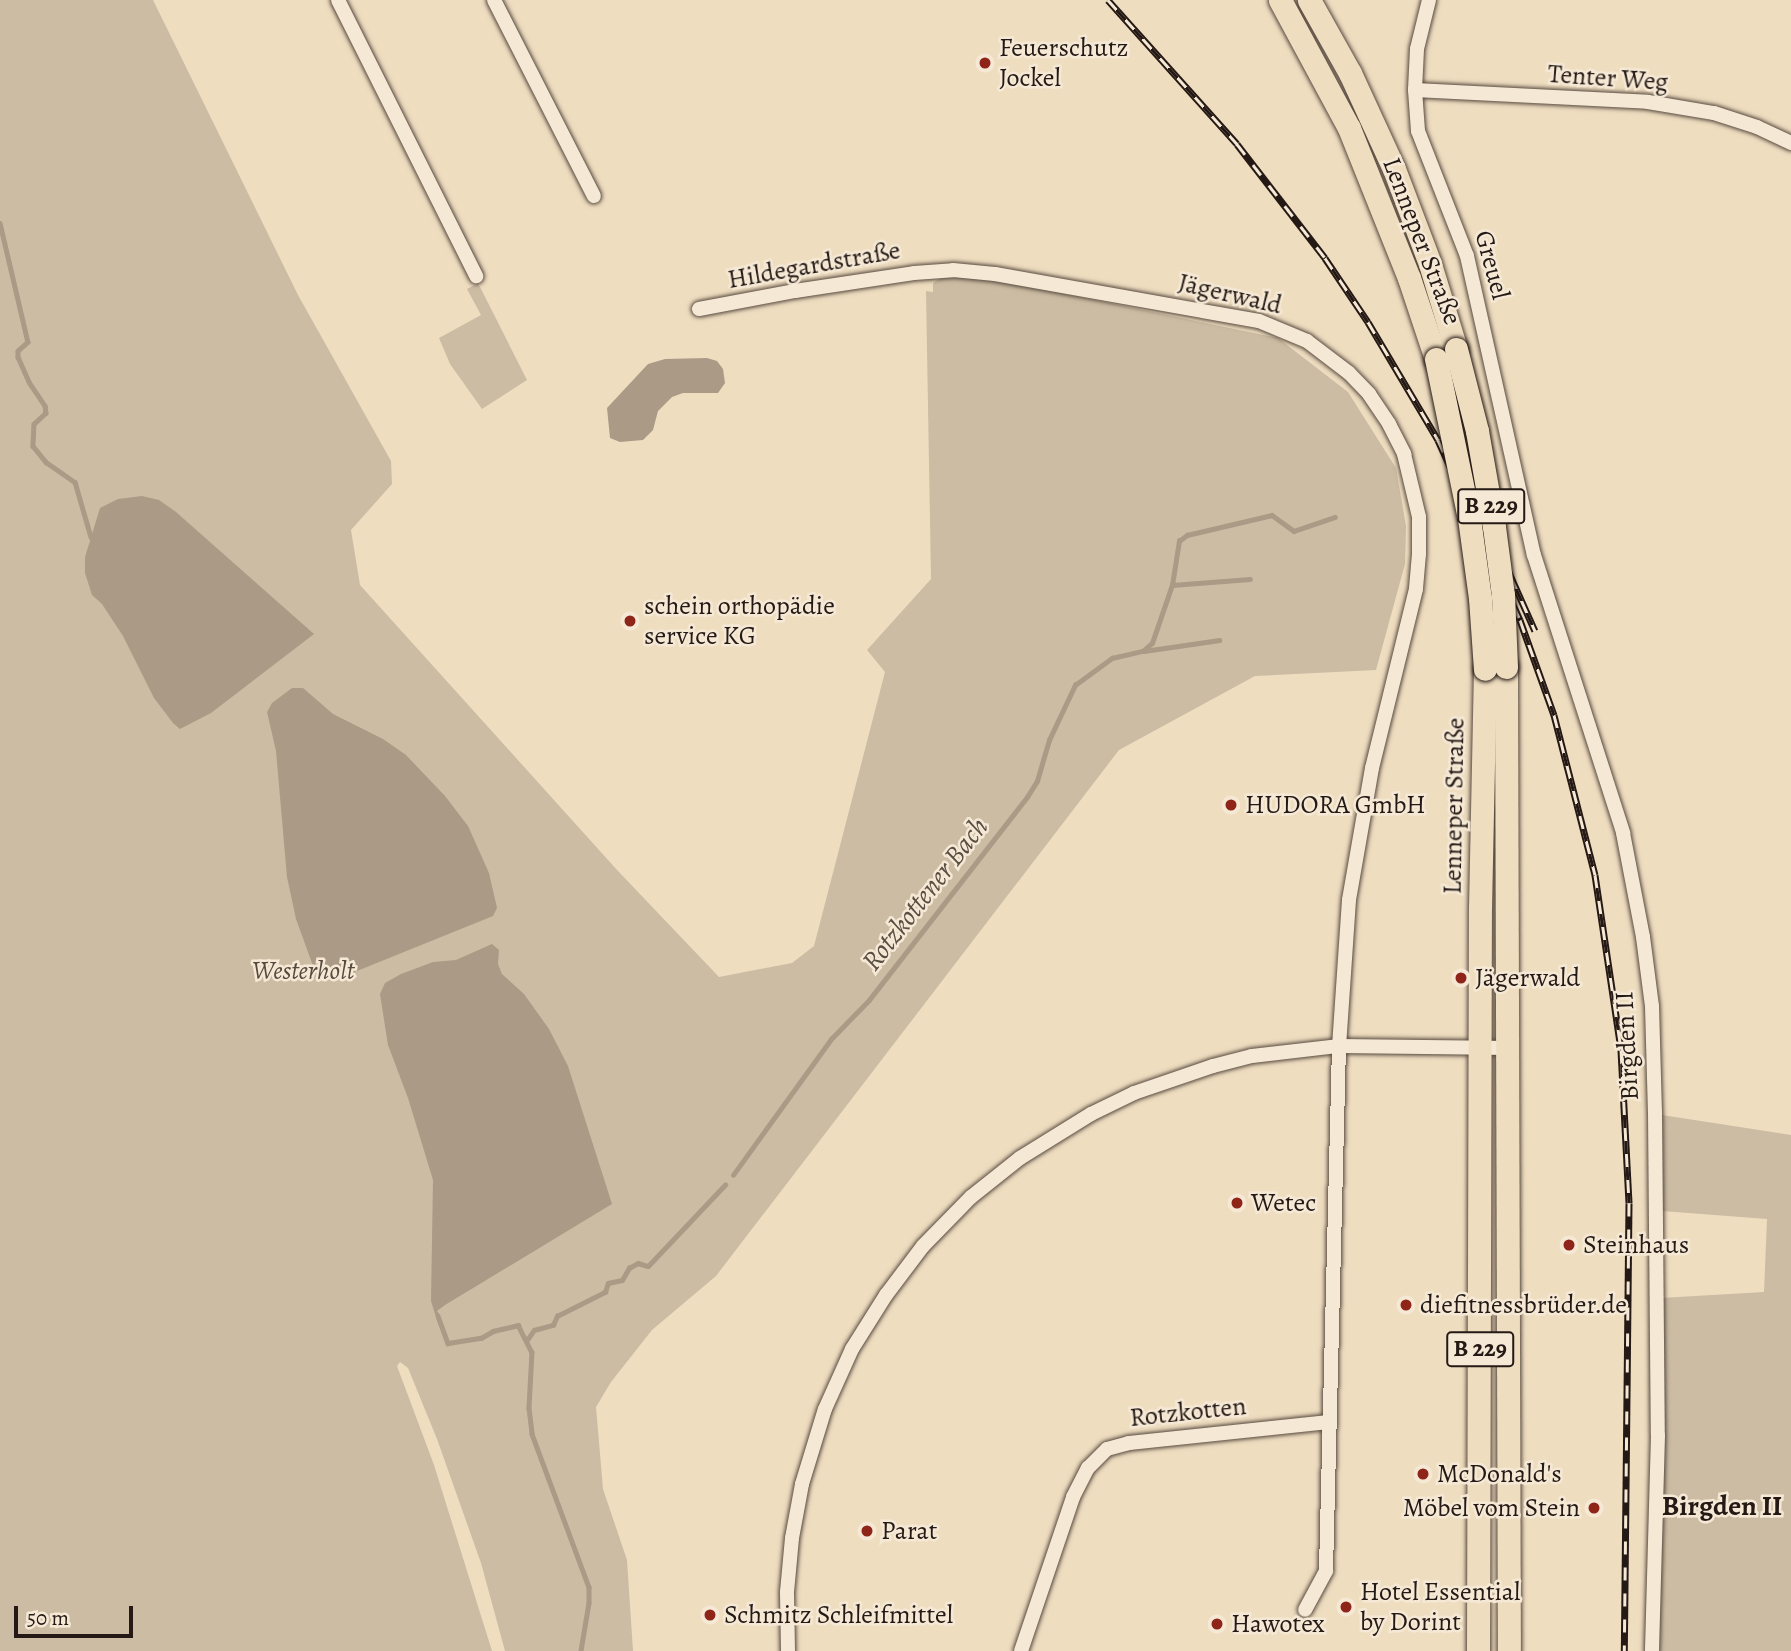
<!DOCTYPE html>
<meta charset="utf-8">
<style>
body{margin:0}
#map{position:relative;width:1791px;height:1651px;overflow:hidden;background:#efddc0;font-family:Alegreya,serif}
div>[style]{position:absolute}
.green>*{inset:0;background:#ccbca3}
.water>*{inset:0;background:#aa9a86}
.stream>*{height:4.5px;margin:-2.25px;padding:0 2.25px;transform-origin:2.25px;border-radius:2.25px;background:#aa9a86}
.roads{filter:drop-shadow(0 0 2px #574a3f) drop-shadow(0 0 2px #574a3f)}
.street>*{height:14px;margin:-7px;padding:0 7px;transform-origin:7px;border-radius:7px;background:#f5e9d6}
.primary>*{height:23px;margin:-11.5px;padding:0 11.5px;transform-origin:11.5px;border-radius:11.5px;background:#efddc0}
.rail>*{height:7px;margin-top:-3.5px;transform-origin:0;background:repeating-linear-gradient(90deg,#f5e9d6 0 13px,#241914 0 26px);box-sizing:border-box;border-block:2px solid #241914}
.bridges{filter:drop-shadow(0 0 2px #241914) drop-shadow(0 0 2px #241914)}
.primary-bridge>*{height:23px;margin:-11.5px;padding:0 11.5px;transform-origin:11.5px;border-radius:11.5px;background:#efddc0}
.dots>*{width:19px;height:19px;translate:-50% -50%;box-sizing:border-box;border:4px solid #f5e9d6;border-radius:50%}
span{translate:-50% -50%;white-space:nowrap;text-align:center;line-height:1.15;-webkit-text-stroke:5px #f5e9d6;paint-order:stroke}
.shield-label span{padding:2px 5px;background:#f5e9d6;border:2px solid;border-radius:5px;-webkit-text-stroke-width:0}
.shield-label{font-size:24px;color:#241914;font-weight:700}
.poi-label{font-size:26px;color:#241914}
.left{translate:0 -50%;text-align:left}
.right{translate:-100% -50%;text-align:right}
.street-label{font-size:26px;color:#241914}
.park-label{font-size:26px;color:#564a3f;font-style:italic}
.water-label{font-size:28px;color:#5a4d42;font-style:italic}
.neighbourhood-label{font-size:28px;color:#241914;font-weight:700}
.scale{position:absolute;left:14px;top:1606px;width:119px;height:32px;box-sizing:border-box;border:4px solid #241914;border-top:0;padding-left:9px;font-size:21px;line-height:24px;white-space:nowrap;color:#241914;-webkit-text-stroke:5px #f5e9d6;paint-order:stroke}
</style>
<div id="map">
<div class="green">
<i style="clip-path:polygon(0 0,153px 0,298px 295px,391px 461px,392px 484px,351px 530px,360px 585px,618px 871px,719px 977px,792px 963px,814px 946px,885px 672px,867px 650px,931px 579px,926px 291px,933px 292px,933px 283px,947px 274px,1022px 285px,1278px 338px,1348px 392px,1396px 468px,1406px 526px,1405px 564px,1376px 670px,1255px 676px,1119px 750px,716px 1276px,652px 1330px,611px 1382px,596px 1407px,603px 1489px,627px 1560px,633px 1651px,505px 1651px,481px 1563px,437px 1439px,408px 1368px,400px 1362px,397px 1366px,434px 1465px,492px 1651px,0 1651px)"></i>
<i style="clip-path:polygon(478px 283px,527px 380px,482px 409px,450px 364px,439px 338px,481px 315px,467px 289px)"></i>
<i style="clip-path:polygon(1662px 1115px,1791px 1135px,1791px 1651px,1660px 1651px,1661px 1298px,1764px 1292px,1767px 1219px,1662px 1211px)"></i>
</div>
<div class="water">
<i style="clip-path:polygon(707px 358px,717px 361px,723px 369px,725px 383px,718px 393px,683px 393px,672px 397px,658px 411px,653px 430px,643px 440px,620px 442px,610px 438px,607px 408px,648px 364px,665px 359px)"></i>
<i style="clip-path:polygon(142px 496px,159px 500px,176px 512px,314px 634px,211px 713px,180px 729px,173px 723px,154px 698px,123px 636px,102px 604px,92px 595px,85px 573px,85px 557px,100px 508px,118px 499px)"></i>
<i style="clip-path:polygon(292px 688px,303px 688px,333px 714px,383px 739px,406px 755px,445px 796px,468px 826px,489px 873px,497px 908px,493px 916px,352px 973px,327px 978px,316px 974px,296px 919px,287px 877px,276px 751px,267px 712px,272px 703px)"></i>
<i style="clip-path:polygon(492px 944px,499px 950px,498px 964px,502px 974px,524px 994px,549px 1029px,568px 1066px,612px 1204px,445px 1305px,437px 1311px,440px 1315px,436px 1317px,431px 1301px,433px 1180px,408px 1098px,388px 1045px,380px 994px,385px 983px,401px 974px,433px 962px,456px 960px)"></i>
</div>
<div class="stream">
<i style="left:0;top:223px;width:122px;rotate:76.8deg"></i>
<i style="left:28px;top:342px;width:13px;rotate:138deg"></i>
<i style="left:18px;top:351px;width:6px;rotate:90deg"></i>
<i style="left:18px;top:357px;width:27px;rotate:66deg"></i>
<i style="left:29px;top:382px;width:29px;rotate:56deg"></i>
<i style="left:45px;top:406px;width:7px;rotate:82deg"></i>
<i style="left:46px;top:413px;width:16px;rotate:137deg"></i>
<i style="left:34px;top:424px;width:22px;rotate:93deg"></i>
<i style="left:33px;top:446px;width:21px;rotate:51deg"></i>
<i style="left:46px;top:462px;width:35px;rotate:35deg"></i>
<i style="left:75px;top:482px;width:57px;rotate:73.8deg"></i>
<i style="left:1172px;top:585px;width:78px;rotate:-4.4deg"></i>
<i style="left:1144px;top:651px;width:76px;rotate:-8.3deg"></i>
<i style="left:733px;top:1175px;width:168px;rotate:-54.2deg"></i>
<i style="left:831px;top:1039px;width:54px;rotate:-45.7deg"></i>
<i style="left:869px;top:1000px;width:257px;rotate:-52.1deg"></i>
<i style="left:1027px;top:797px;width:19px;rotate:-58deg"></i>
<i style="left:1037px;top:781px;width:43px;rotate:-73.7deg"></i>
<i style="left:1049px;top:740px;width:61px;rotate:-64.7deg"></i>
<i style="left:1075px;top:685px;width:46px;rotate:-36.1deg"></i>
<i style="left:1112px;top:658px;width:32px;rotate:-13deg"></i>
<i style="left:1143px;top:651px;width:12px;rotate:-42deg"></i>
<i style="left:1152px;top:643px;width:61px;rotate:-71deg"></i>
<i style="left:1172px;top:585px;width:45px;rotate:-81deg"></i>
<i style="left:1179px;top:541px;width:10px;rotate:-37deg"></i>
<i style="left:1187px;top:535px;width:87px;rotate:-13.2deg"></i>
<i style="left:1272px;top:515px;width:27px;rotate:36deg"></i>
<i style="left:1294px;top:531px;width:43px;rotate:-18.9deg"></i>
<i style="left:438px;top:1316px;width:29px;rotate:70deg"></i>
<i style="left:448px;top:1343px;width:33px;rotate:-9deg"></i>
<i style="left:481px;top:1338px;width:14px;rotate:-30deg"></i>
<i style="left:493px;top:1331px;width:26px;rotate:-13deg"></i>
<i style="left:518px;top:1325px;width:30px;rotate:63deg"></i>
<i style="left:532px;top:1352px;width:56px;rotate:93.1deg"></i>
<i style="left:529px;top:1408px;width:26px;rotate:83deg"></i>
<i style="left:532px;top:1434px;width:163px;rotate:69.6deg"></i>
<i style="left:589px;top:1587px;width:16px;rotate:90deg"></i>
<i style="left:589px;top:1603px;width:49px;rotate:99.5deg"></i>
<i style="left:527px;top:1340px;width:12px;rotate:-55deg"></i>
<i style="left:534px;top:1330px;width:20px;rotate:-15deg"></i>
<i style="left:553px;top:1325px;width:10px;rotate:-66deg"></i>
<i style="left:557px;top:1316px;width:54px;rotate:-26.6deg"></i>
<i style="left:605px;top:1292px;width:9px;rotate:-72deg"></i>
<i style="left:608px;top:1283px;width:14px;rotate:-12deg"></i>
<i style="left:622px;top:1280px;width:14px;rotate:-60deg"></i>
<i style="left:629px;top:1268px;width:10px;rotate:-29deg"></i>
<i style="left:638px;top:1263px;width:10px;rotate:17deg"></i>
<i style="left:648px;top:1266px;width:112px;rotate:-46.5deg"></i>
</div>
<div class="roads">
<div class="street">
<i style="left:338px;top:0;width:309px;rotate:63.4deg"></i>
<i style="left:494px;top:0;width:220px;rotate:63deg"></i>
<i style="left:1429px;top:0;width:50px;rotate:103.8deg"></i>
<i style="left:1417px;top:49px;width:41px;rotate:92.8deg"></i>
<i style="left:1415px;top:90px;width:41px;rotate:85.8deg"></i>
<i style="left:1418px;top:131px;width:134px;rotate:68.6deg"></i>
<i style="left:1467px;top:256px;width:306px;rotate:77.4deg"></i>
<i style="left:1534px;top:555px;width:292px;rotate:72.2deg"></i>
<i style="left:1623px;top:833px;width:106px;rotate:79.1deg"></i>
<i style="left:1643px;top:937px;width:70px;rotate:82.6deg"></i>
<i style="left:1652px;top:1006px;width:106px;rotate:88.4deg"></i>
<i style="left:1655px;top:1112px;width:323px;rotate:89.5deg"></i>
<i style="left:1658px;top:1435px;width:216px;rotate:91.6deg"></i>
<i style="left:1415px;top:90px;width:233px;rotate:2.9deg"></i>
<i style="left:1648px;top:102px;width:67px;rotate:9.5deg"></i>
<i style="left:1714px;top:113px;width:45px;rotate:18deg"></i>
<i style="left:1757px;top:127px;width:38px;rotate:25deg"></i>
<i style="left:699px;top:309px;width:98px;rotate:-10.6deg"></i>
<i style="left:795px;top:291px;width:120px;rotate:-8.6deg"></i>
<i style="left:914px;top:273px;width:39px;rotate:-4deg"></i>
<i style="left:953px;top:270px;width:42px;rotate:5.4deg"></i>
<i style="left:995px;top:274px;width:268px;rotate:10.1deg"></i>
<i style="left:1259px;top:321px;width:52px;rotate:22.6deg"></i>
<i style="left:1307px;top:341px;width:53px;rotate:37.3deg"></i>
<i style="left:1349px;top:373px;width:29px;rotate:46deg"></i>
<i style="left:1369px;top:394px;width:36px;rotate:56deg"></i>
<i style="left:1389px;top:424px;width:34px;rotate:63deg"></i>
<i style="left:1404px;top:454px;width:65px;rotate:76.6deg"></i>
<i style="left:1419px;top:517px;width:37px;rotate:90deg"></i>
<i style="left:1419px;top:554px;width:35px;rotate:95deg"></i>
<i style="left:1416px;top:589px;width:184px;rotate:103.8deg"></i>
<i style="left:1372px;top:768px;width:134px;rotate:99.9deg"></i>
<i style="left:1349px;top:900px;width:146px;rotate:93.9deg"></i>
<i style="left:1339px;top:1046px;width:525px;rotate:91.42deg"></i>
<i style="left:1326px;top:1571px;width:44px;rotate:118.3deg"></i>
<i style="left:788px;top:1651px;width:59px;rotate:-91deg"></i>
<i style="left:787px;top:1592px;width:54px;rotate:-84.7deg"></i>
<i style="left:792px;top:1538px;width:55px;rotate:-79.5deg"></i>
<i style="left:802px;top:1484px;width:78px;rotate:-73deg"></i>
<i style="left:825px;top:1409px;width:66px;rotate:-65.8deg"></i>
<i style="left:852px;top:1349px;width:64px;rotate:-57.8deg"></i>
<i style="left:886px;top:1295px;width:61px;rotate:-52.9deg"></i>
<i style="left:923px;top:1246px;width:69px;rotate:-45.6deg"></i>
<i style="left:971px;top:1197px;width:63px;rotate:-38.5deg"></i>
<i style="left:1020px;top:1158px;width:84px;rotate:-31.8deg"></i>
<i style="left:1091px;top:1114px;width:48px;rotate:-26deg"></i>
<i style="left:1134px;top:1093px;width:83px;rotate:-18.9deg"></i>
<i style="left:1213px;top:1066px;width:40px;rotate:-14.4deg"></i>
<i style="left:1252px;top:1056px;width:88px;rotate:-6.6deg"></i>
<i style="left:1339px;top:1046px;width:170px;rotate:0.7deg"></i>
<i style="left:1021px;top:1651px;width:163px;rotate:-71.3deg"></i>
<i style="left:1073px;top:1497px;width:33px;rotate:-63deg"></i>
<i style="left:1088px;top:1468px;width:27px;rotate:-45deg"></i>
<i style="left:1107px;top:1449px;width:23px;rotate:-15deg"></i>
<i style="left:1129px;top:1443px;width:201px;rotate:-6deg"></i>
</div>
<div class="primary">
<i style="left:1280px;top:0;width:145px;rotate:61.7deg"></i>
<i style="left:1349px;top:128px;width:162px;rotate:68.2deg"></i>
<i style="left:1409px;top:278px;width:85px;rotate:71.6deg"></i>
<i style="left:1309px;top:0;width:84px;rotate:60.7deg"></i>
<i style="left:1350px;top:73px;width:106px;rotate:65.4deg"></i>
<i style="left:1394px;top:169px;width:102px;rotate:69.2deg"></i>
<i style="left:1430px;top:264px;width:89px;rotate:73deg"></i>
<i style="left:1506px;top:667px;width:984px;rotate:89.83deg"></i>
<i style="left:1478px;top:1651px;width:743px;rotate:-89.85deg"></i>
<i style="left:1480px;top:908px;width:239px;rotate:-88.8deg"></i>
</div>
</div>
<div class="rail">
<i style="left:1108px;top:0;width:193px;rotate:48.1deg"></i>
<i style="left:1237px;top:144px;width:144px;rotate:52.3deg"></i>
<i style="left:1325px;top:258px;width:77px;rotate:56.1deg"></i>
<i style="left:1368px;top:322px;width:137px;rotate:59.3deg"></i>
<i style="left:1438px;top:440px;width:198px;rotate:65.5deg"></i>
<i style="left:1520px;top:620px;width:101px;rotate:70.3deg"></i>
<i style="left:1554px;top:715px;width:165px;rotate:75.6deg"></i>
<i style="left:1595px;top:875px;width:177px;rotate:81.5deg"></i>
<i style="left:1621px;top:1050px;width:153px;rotate:87deg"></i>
<i style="left:1629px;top:1203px;width:448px;rotate:90.6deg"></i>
<i style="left:1458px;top:458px;width:189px;rotate:66deg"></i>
</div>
<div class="bridges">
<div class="primary-bridge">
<i style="left:1456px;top:349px;width:85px;rotate:75.6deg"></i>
<i style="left:1477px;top:431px;width:97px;rotate:80deg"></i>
<i style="left:1494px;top:527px;width:69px;rotate:82.5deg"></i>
<i style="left:1503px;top:595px;width:72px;rotate:87.6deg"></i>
<i style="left:1436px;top:359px;width:162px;rotate:78.3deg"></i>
<i style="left:1469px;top:518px;width:81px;rotate:82.2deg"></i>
<i style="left:1480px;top:598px;width:71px;rotate:86deg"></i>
</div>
</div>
<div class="dots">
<i style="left:985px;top:63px;background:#8f2418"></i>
<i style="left:630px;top:621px;background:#8f2418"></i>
<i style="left:1231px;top:805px;background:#8f2418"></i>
<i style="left:1461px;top:978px;background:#8f2418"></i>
<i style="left:1237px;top:1203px;background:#8f2418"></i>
<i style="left:1569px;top:1245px;background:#8f2418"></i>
<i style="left:1406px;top:1305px;background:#8f2418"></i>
<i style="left:1423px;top:1474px;background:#8f2418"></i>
<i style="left:1594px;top:1508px;background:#8f2418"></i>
<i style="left:867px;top:1531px;background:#8f2418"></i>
<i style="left:1346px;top:1607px;background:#8f2418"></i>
<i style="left:710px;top:1615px;background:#8f2418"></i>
<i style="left:1217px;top:1624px;background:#8f2418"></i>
</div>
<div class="shield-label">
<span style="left:1491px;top:506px">B 229</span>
<span style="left:1480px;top:1349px">B 229</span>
</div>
<div class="poi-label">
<span class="left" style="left:999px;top:63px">Feuerschutz<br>Jockel</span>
<span class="left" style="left:644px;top:621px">schein orthopädie<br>service KG</span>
<span class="left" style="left:1245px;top:805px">HUDORA GmbH</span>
<span class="left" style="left:1475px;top:978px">Jägerwald</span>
<span class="left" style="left:1251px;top:1203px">Wetec</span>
<span class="left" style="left:1583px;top:1245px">Steinhaus</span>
<span class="left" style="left:1420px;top:1305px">diefitnessbrüder.de</span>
<span class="left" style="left:1437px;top:1474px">McDonald's</span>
<span class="right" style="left:1580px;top:1508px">Möbel vom Stein</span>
<span class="left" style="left:881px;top:1531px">Parat</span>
<span class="left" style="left:1360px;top:1607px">Hotel Essential<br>by Dorint</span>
<span class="left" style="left:724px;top:1615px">Schmitz Schleifmittel</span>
<span class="left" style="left:1231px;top:1624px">Hawotex</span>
</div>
<div class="street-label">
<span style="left:1608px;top:78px;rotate:4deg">Tenter Weg</span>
<span style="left:1422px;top:241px;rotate:69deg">Lenneper Straße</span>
<span style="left:814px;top:265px;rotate:-10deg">Hildegardstraße</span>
<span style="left:1492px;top:265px;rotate:75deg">Greuel</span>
<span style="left:1230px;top:294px;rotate:13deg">Jägerwald</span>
<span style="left:1454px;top:806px;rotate:-89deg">Lenneper Straße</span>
<span style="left:1627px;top:1046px;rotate:-93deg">Birgden II</span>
<span style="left:1188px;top:1412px;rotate:-6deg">Rotzkotten</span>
</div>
<div class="park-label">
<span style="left:303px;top:971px">Westerholt</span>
</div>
<div class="water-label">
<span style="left:925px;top:894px;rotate:-52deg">Rotzkottener Bach</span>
</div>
<div class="neighbourhood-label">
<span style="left:1722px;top:1506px">Birgden II</span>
</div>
<div class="scale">50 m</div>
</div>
